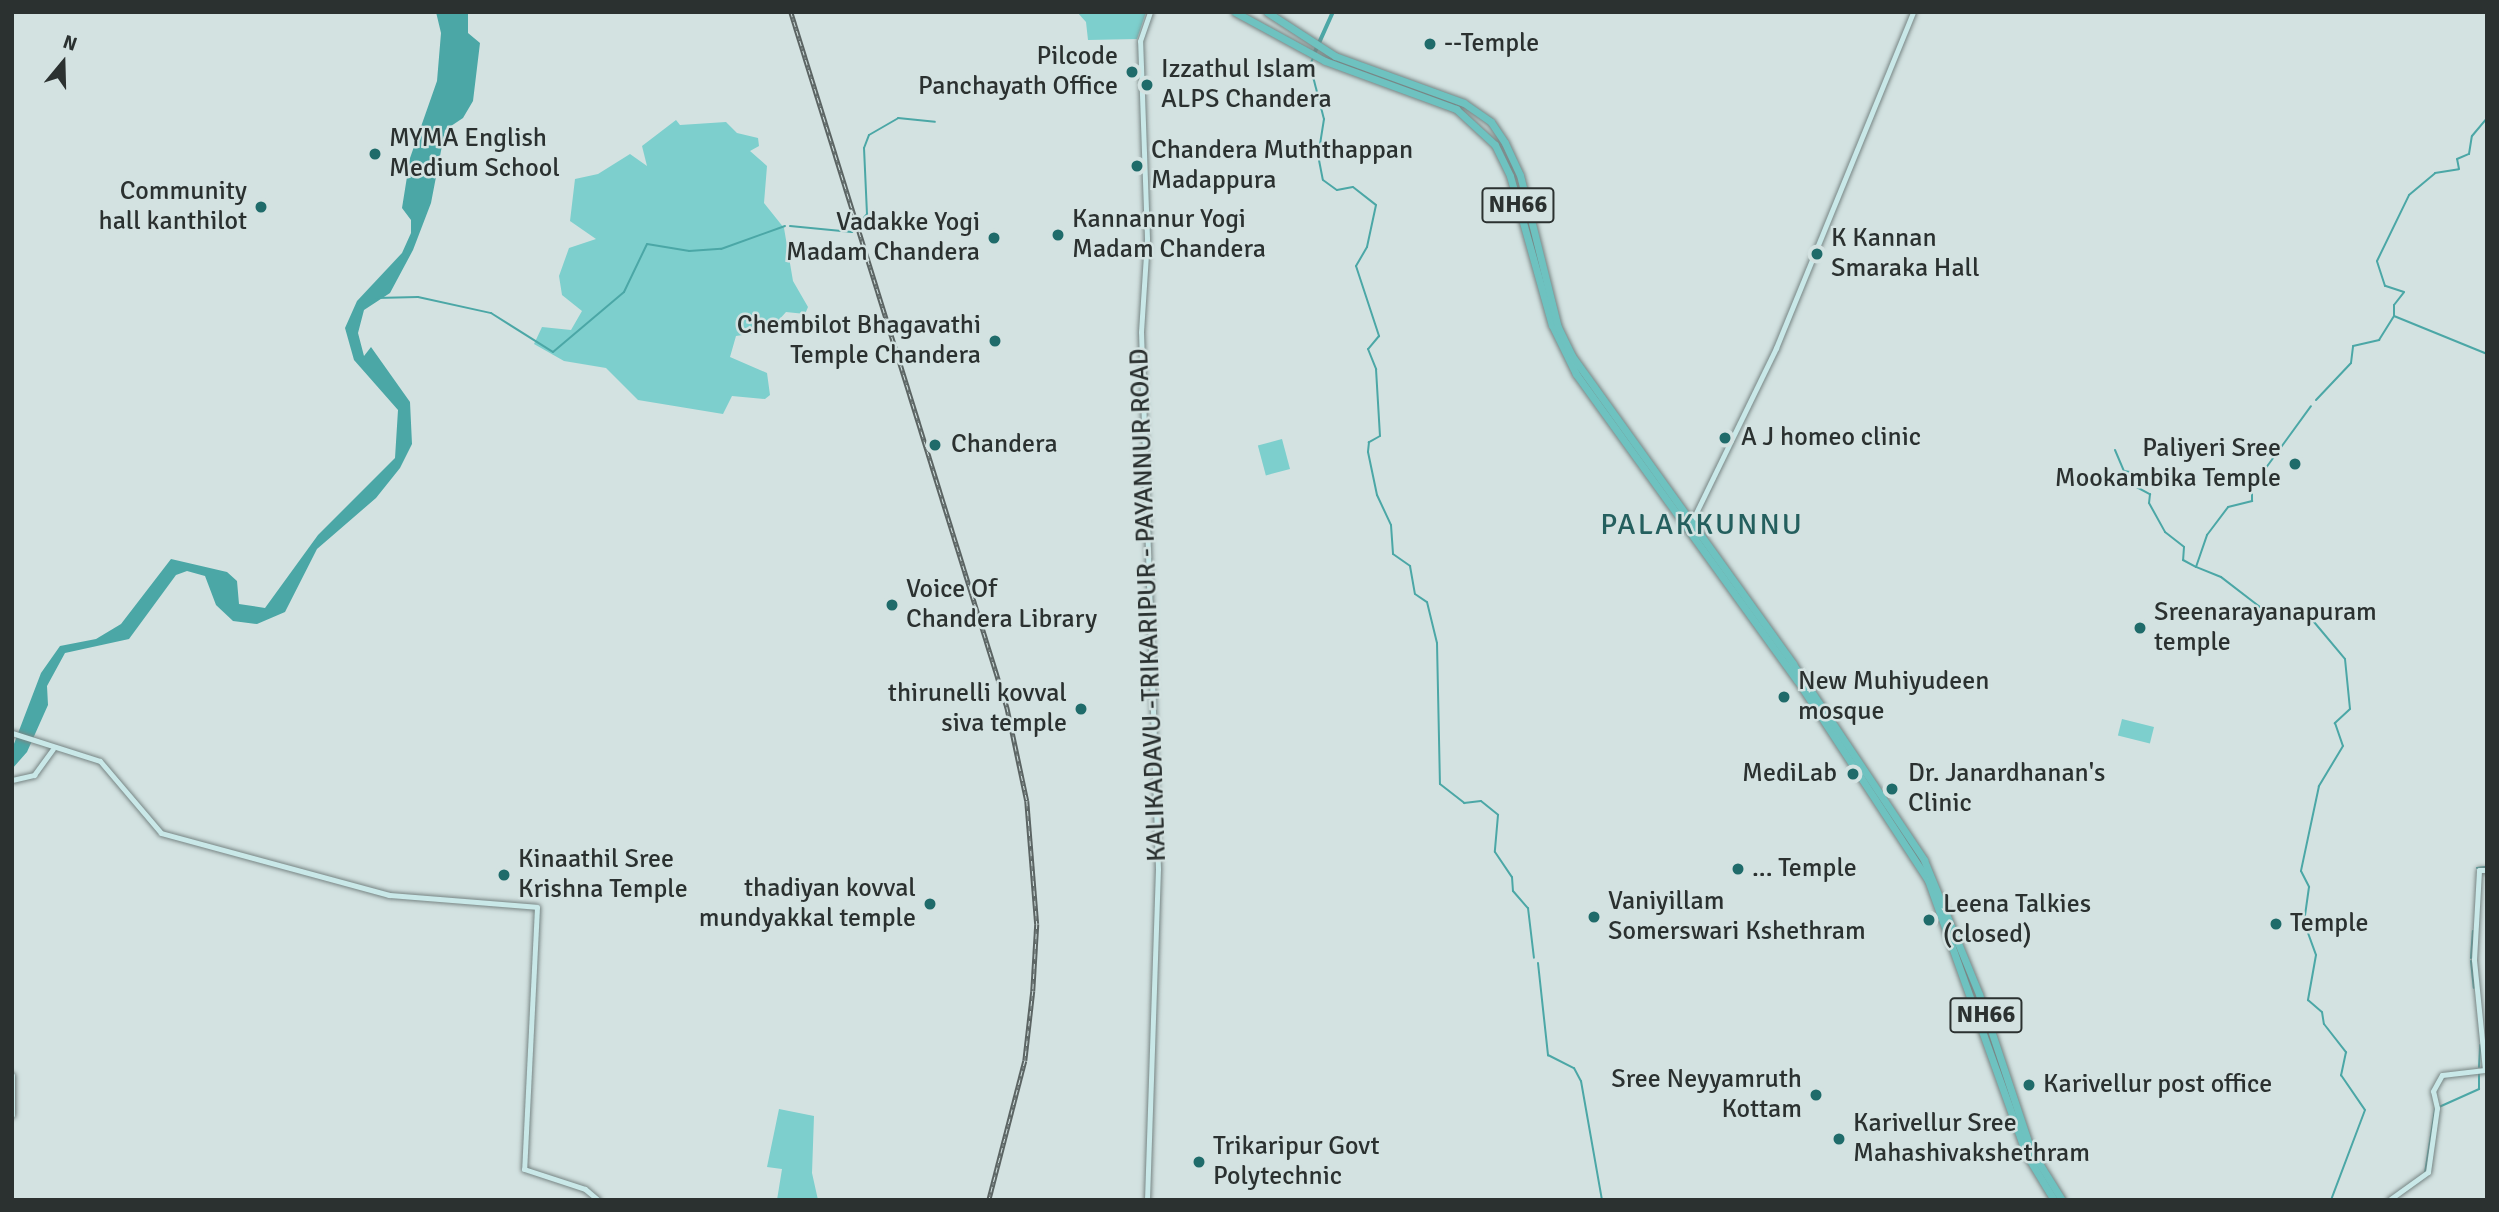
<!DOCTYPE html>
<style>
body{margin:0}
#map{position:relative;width:2499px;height:1212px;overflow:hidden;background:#d3e2e1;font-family:Signika,sans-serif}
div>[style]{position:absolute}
.green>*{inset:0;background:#7dcfcd;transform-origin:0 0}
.water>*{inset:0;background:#4ba7a6}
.stream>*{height:2px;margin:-1px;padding:0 1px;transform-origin:1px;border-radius:1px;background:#4ba7a6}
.canal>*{height:3.5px;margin:-1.75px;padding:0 1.75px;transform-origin:1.75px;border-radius:1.75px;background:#4ba7a6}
.roads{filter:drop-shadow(0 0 2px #778584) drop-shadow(0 0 2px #778584)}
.secondary>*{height:5px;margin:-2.5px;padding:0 2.5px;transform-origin:2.5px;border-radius:2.5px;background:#c9e8e8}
.trunk>*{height:7px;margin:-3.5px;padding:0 3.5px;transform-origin:3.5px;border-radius:3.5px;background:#6ec2c0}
.rail>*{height:4.5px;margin-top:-2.25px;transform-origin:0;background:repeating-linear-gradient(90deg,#d3e2e1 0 5px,#5b6463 0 10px);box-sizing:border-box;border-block:2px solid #5b6463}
.dots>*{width:19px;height:19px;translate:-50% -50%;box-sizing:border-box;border:4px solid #d3e2e1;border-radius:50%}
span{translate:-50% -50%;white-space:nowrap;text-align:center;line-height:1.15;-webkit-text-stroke:5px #d3e2e1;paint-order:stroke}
.shield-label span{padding:2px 5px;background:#d3e2e1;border:2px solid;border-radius:5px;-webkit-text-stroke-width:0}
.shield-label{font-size:24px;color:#2b3130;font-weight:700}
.poi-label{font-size:26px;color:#2b3130}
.left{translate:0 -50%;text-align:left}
.right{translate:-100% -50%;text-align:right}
.street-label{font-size:26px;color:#2b3130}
.quarter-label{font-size:30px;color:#245f5e;letter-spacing:2px}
.frame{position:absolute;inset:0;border:14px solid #2b3130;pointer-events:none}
.north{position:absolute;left:28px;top:28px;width:70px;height:70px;-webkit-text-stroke:5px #d3e2e1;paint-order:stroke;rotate:19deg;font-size:19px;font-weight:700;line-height:28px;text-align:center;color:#2b3130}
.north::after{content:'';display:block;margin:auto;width:24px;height:32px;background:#2b3130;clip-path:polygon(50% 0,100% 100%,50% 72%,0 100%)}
</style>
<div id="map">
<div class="green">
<i style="clip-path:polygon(1077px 12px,1146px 12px,1137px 39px,1088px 40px,1086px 22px)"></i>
<i style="clip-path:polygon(676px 120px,680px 125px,726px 122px,737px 133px,758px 138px,759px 146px,750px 151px,767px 166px,764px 203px,784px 228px,793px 281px,808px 307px,805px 314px,786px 312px,769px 331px,736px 336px,730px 357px,767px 373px,770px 395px,765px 399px,732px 396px,723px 414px,638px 400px,606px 368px,564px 361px,534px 344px,542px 327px,571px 330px,582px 311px,562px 295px,559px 276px,569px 248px,596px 239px,570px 221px,575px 179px,598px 174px,630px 154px,647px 166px,642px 146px)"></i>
<i style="left:1282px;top:439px;width:31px;height:25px;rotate:75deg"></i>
<i style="left:2122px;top:719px;width:33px;height:17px;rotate:14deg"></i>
<i style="clip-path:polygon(779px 1109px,814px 1116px,812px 1173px,818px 1200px,777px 1200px,782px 1169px,767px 1167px)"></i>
</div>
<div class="water">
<i style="clip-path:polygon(436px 12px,468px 12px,468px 33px,480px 43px,473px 101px,463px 118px,445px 130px,431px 203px,413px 250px,390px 293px,364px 310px,358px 333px,364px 356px,371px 347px,410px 402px,412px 444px,400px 468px,376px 498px,317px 549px,285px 612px,257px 624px,233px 621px,216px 605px,205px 576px,187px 571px,176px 575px,129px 639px,65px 653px,47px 686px,48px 705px,27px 752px,12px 769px,12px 749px,41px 673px,60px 646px,96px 639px,121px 624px,171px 559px,227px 572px,237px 581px,239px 604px,265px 608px,318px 535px,395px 458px,398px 410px,354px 360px,345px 328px,357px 301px,402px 253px,411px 233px,411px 220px,402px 208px,410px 158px,437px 81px,441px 33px)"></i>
</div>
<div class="stream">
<i style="left:1313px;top:58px;width:8px;rotate:113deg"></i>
<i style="left:1310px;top:65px;width:56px;rotate:75.5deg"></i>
<i style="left:1324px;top:119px;width:36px;rotate:99deg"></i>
<i style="left:1318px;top:155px;width:25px;rotate:79deg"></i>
<i style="left:1323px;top:180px;width:17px;rotate:36deg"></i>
<i style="left:1337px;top:190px;width:16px;rotate:-11deg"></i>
<i style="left:1353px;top:187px;width:29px;rotate:38deg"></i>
<i style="left:1376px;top:205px;width:43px;rotate:102.1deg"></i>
<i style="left:1367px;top:247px;width:22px;rotate:120deg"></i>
<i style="left:1356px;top:266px;width:74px;rotate:71.8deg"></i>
<i style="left:1379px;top:336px;width:17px;rotate:130deg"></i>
<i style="left:1368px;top:349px;width:22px;rotate:68deg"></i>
<i style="left:1376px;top:369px;width:67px;rotate:86.6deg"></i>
<i style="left:1380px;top:436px;width:13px;rotate:151deg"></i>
<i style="left:1369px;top:442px;width:10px;rotate:96deg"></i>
<i style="left:1368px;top:452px;width:44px;rotate:78.2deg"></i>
<i style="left:1377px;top:495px;width:33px;rotate:65deg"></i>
<i style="left:1391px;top:525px;width:29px;rotate:86deg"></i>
<i style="left:1393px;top:554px;width:21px;rotate:35deg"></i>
<i style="left:1410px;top:566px;width:28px;rotate:80deg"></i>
<i style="left:1415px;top:594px;width:14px;rotate:34deg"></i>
<i style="left:1427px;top:602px;width:42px;rotate:76.3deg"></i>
<i style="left:1437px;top:643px;width:141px;rotate:88.8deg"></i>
<i style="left:1440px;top:784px;width:31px;rotate:38deg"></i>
<i style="left:1464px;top:803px;width:17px;rotate:-7deg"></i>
<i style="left:1481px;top:801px;width:22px;rotate:39deg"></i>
<i style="left:1498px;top:815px;width:37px;rotate:95deg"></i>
<i style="left:1495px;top:852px;width:30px;rotate:56deg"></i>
<i style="left:1512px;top:877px;width:14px;rotate:86deg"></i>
<i style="left:1513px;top:891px;width:23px;rotate:49deg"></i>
<i style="left:1528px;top:908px;width:50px;rotate:83.2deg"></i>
<i style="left:862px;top:220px;width:8px;rotate:-50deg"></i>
<i style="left:867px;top:214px;width:66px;rotate:-92.6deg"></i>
<i style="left:864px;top:148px;width:14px;rotate:-69deg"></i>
<i style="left:869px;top:135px;width:34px;rotate:-30deg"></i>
<i style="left:898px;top:118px;width:37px;rotate:6deg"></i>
<i style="left:790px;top:226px;width:62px;rotate:5.5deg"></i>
<i style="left:852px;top:232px;width:6px;rotate:-51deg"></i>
<i style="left:376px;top:298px;width:42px;rotate:-1.4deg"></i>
<i style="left:418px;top:297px;width:75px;rotate:12.4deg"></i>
<i style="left:491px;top:313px;width:73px;rotate:32.2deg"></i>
<i style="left:553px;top:352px;width:93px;rotate:-40.2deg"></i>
<i style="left:624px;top:292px;width:53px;rotate:-64.4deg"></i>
<i style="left:647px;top:244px;width:43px;rotate:9.5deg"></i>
<i style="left:689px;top:251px;width:32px;rotate:-4deg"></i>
<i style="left:721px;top:249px;width:68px;rotate:-19.8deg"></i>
<i style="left:2394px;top:316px;width:100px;rotate:22.2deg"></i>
<i style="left:2316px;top:400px;width:51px;rotate:-46.6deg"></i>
<i style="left:2351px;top:363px;width:17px;rotate:-83deg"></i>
<i style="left:2353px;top:346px;width:27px;rotate:-13deg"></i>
<i style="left:2379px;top:340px;width:28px;rotate:-58deg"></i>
<i style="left:2394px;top:316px;width:11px;rotate:-90deg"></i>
<i style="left:2394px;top:305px;width:16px;rotate:-52deg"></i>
<i style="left:2404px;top:292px;width:20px;rotate:-162deg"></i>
<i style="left:2385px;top:286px;width:26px;rotate:-108deg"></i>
<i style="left:2377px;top:261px;width:73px;rotate:-64.1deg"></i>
<i style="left:2409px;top:195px;width:34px;rotate:-40deg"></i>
<i style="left:2435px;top:173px;width:24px;rotate:-9deg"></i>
<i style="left:2459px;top:169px;width:10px;rotate:-101deg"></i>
<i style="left:2457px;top:159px;width:13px;rotate:-23deg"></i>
<i style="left:2469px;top:154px;width:18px;rotate:-81deg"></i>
<i style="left:2472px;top:136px;width:23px;rotate:-50deg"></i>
<i style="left:2115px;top:450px;width:23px;rotate:67deg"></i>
<i style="left:2124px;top:471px;width:6px;rotate:9deg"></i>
<i style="left:2130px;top:472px;width:11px;rotate:95deg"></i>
<i style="left:2129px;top:483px;width:24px;rotate:28deg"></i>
<i style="left:2150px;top:494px;width:9px;rotate:96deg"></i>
<i style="left:2149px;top:503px;width:33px;rotate:61deg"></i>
<i style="left:2165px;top:532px;width:24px;rotate:38deg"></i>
<i style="left:2184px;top:547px;width:13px;rotate:94deg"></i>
<i style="left:2183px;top:560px;width:15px;rotate:28deg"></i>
<i style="left:2276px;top:611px;width:16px;rotate:-166deg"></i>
<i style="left:2260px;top:607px;width:49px;rotate:-142.4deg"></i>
<i style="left:2221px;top:577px;width:27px;rotate:-158deg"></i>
<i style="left:2196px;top:567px;width:34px;rotate:-71deg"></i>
<i style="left:2207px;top:535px;width:35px;rotate:-53deg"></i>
<i style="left:2228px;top:507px;width:25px;rotate:-14deg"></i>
<i style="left:2252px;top:501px;width:14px;rotate:-90deg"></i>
<i style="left:2252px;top:487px;width:100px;rotate:-53.9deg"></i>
<i style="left:2279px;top:611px;width:30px;rotate:9deg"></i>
<i style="left:2309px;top:616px;width:56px;rotate:50.1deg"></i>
<i style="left:2345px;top:659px;width:50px;rotate:84.3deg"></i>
<i style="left:2350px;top:709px;width:21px;rotate:137deg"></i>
<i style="left:2335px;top:723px;width:24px;rotate:71deg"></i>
<i style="left:2343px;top:746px;width:47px;rotate:121deg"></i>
<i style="left:2319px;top:786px;width:87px;rotate:102deg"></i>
<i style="left:2301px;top:871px;width:18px;rotate:63deg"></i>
<i style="left:2309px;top:887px;width:35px;rotate:98deg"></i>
<i style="left:2304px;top:922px;width:35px;rotate:70deg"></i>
<i style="left:2316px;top:955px;width:46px;rotate:100.1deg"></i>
<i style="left:2308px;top:1000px;width:18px;rotate:41deg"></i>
<i style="left:2322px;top:1012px;width:12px;rotate:81deg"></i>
<i style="left:2324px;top:1024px;width:36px;rotate:52deg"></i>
<i style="left:2346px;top:1052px;width:24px;rotate:102deg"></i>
<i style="left:2341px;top:1075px;width:42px;rotate:55.6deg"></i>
<i style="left:2365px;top:1110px;width:96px;rotate:110.7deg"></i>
<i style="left:2477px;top:868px;width:8px;rotate:-7deg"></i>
<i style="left:2471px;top:958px;width:27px;rotate:-86deg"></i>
<i style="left:2471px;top:961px;width:27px;rotate:84deg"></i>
<i style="left:1538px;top:963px;width:93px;rotate:83.8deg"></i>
<i style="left:1548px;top:1055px;width:29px;rotate:27deg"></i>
<i style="left:1574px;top:1068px;width:15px;rotate:62deg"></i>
<i style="left:1581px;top:1081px;width:121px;rotate:80deg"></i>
<i style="left:2479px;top:1067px;width:22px;rotate:-87deg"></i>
<i style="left:2439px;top:1107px;width:44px;rotate:-24.2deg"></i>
<i style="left:2479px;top:1089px;width:16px;rotate:-90deg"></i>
<i style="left:2425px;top:1173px;width:64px;rotate:-81deg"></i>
</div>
<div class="canal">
<i style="left:1315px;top:52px;width:44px;rotate:-65.8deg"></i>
</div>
<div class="roads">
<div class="secondary">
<i style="left:1693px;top:519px;width:190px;rotate:-64.1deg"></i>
<i style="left:1776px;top:348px;width:363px;rotate:-67.8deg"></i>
<i style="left:12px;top:733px;width:92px;rotate:17.7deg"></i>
<i style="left:100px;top:761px;width:94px;rotate:49.7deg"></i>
<i style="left:161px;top:833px;width:236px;rotate:15.2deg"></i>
<i style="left:389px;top:895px;width:148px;rotate:4.6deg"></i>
<i style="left:537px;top:907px;width:262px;rotate:92.8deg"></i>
<i style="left:524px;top:1169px;width:64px;rotate:18.2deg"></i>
<i style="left:585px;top:1189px;width:17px;rotate:40deg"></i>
<i style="left:12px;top:780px;width:23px;rotate:-13deg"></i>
<i style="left:34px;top:775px;width:32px;rotate:-54deg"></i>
<i style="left:12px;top:1075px;width:40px;rotate:90deg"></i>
<i style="left:1147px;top:1200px;width:331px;rotate:-88.1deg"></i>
<i style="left:1158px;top:869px;width:537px;rotate:-91.81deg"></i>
<i style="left:1141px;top:332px;width:94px;rotate:-86.3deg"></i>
<i style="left:1147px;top:238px;width:197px;rotate:-92deg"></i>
<i style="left:1140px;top:41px;width:31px;rotate:-71deg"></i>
<i style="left:2389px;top:1200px;width:48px;rotate:-35.7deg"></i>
<i style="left:2428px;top:1172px;width:65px;rotate:-82deg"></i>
<i style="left:2437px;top:1108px;width:17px;rotate:-103deg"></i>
<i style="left:2433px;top:1091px;width:18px;rotate:-61deg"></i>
<i style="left:2442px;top:1075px;width:43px;rotate:-6.6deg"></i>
<i style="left:2485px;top:1070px;width:111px;rotate:-95.7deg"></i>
<i style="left:2474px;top:960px;width:90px;rotate:-86.8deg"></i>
<i style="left:2479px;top:870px;width:8px"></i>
</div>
<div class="trunk">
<i style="left:1235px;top:12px;width:102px;rotate:28.6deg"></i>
<i style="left:1325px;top:61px;width:140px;rotate:20.1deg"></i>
<i style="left:1456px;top:109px;width:53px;rotate:42.7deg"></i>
<i style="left:1495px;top:145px;width:34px;rotate:64deg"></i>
<i style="left:1510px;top:176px;width:155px;rotate:74.3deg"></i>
<i style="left:1552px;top:325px;width:55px;rotate:63.9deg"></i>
<i style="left:1576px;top:374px;width:377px;rotate:54.2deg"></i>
<i style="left:1797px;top:680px;width:239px;rotate:56.8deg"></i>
<i style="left:1928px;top:880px;width:291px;rotate:70.3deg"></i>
<i style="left:2026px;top:1154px;width:54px;rotate:58.7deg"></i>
<i style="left:1267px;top:12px;width:81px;rotate:32.9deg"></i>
<i style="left:1335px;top:56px;width:137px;rotate:20deg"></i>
<i style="left:1464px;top:103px;width:33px;rotate:35deg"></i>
<i style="left:1491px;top:122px;width:25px;rotate:56deg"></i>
<i style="left:1505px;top:143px;width:35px;rotate:65deg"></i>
<i style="left:1520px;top:175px;width:157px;rotate:76deg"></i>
<i style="left:1558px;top:327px;width:32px;rotate:64deg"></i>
<i style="left:1572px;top:356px;width:379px;rotate:54.3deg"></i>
<i style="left:1793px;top:664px;width:236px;rotate:56.2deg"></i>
<i style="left:1924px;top:860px;width:145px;rotate:67.7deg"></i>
<i style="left:1979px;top:994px;width:164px;rotate:71.6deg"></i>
<i style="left:2031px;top:1150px;width:59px;rotate:58.2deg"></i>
</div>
</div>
<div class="rail">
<i style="left:791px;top:12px;width:728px;rotate:72.74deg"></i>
<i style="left:1007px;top:707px;width:96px;rotate:78deg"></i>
<i style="left:1027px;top:801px;width:123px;rotate:85.4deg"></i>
<i style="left:1037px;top:924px;width:67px;rotate:93.4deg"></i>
<i style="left:1033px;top:991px;width:70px;rotate:96.5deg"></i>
<i style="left:1025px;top:1061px;width:144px;rotate:104.5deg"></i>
</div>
<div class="dots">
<i style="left:1430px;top:44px;background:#1f6b6a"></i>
<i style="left:1132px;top:72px;background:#1f6b6a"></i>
<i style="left:1147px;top:85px;background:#1f6b6a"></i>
<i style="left:375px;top:154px;background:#1f6b6a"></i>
<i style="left:1137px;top:166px;background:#1f6b6a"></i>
<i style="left:261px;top:207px;background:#1f6b6a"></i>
<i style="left:1058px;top:235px;background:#1f6b6a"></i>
<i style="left:994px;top:238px;background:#1f6b6a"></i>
<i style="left:1817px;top:254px;background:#1f6b6a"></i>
<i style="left:995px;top:341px;background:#1f6b6a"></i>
<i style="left:1725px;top:438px;background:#1f6b6a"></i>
<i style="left:935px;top:445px;background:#1f6b6a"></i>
<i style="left:2295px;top:464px;background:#1f6b6a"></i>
<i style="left:892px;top:605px;background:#1f6b6a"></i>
<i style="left:2140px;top:628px;background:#1f6b6a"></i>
<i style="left:1784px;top:697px;background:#1f6b6a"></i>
<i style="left:1081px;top:709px;background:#1f6b6a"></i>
<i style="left:1853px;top:774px;background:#1f6b6a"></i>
<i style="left:1892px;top:789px;background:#1f6b6a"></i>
<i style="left:1738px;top:869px;background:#1f6b6a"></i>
<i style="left:504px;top:875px;background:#1f6b6a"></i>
<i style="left:930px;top:904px;background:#1f6b6a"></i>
<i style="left:1594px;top:917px;background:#1f6b6a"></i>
<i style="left:1929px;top:920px;background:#1f6b6a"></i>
<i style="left:2276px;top:924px;background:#1f6b6a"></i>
<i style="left:2029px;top:1085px;background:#1f6b6a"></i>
<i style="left:1816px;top:1095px;background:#1f6b6a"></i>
<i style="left:1839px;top:1139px;background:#1f6b6a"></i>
<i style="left:1199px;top:1162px;background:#1f6b6a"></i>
</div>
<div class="shield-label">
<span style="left:1518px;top:205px">NH66</span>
<span style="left:1986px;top:1015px">NH66</span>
</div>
<div class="poi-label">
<span class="left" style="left:1444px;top:44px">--Temple</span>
<span class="right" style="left:1118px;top:72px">Pilcode<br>Panchayath Office</span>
<span class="left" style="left:1161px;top:85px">Izzathul Islam<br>ALPS Chandera</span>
<span class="left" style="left:389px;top:154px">MYMA English<br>Medium School</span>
<span class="left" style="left:1151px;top:166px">Chandera Muththappan<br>Madappura</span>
<span class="right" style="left:247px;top:207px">Community<br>hall kanthilot</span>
<span class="left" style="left:1072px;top:235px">Kannannur Yogi<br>Madam Chandera</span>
<span class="right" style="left:980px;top:238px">Vadakke Yogi<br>Madam Chandera</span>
<span class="left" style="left:1831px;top:254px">K Kannan<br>Smaraka Hall</span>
<span class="right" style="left:981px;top:341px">Chembilot Bhagavathi<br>Temple Chandera</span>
<span class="left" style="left:1741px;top:438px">A J homeo clinic</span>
<span class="left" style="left:951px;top:445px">Chandera</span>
<span class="right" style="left:2281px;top:464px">Paliyeri Sree<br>Mookambika Temple</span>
<span class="left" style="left:906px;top:605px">Voice Of<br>Chandera Library</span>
<span class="left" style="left:2154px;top:628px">Sreenarayanapuram<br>temple</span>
<span class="left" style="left:1798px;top:697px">New Muhiyudeen<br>mosque</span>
<span class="right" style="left:1067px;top:709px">thirunelli kovval<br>siva temple</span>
<span class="right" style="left:1837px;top:774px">MediLab</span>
<span class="left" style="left:1908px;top:789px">Dr. Janardhanan's<br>Clinic</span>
<span class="left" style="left:518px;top:875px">Kinaathil Sree<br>Krishna Temple</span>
<span class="left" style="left:1752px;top:869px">... Temple</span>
<span class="right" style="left:916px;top:904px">thadiyan kovval<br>mundyakkal temple</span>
<span class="left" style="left:1608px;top:917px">Vaniyillam<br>Somerswari Kshethram</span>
<span class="left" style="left:1943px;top:920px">Leena Talkies<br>(closed)</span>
<span class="left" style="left:2290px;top:924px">Temple</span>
<span class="right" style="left:1802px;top:1095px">Sree Neyyamruth<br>Kottam</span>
<span class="left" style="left:2043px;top:1085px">Karivellur post office</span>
<span class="left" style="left:1853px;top:1139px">Karivellur Sree<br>Mahashivakshethram</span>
<span class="left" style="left:1213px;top:1162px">Trikaripur Govt<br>Polytechnic</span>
</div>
<div class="street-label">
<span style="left:1149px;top:605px;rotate:-92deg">KALIKADAVU -TRIKARIPUR - PAYANNUR ROAD</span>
</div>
<div class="quarter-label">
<span style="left:1702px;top:525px">PALAKKUNNU</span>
</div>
<div class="frame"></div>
<div class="north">N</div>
</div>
